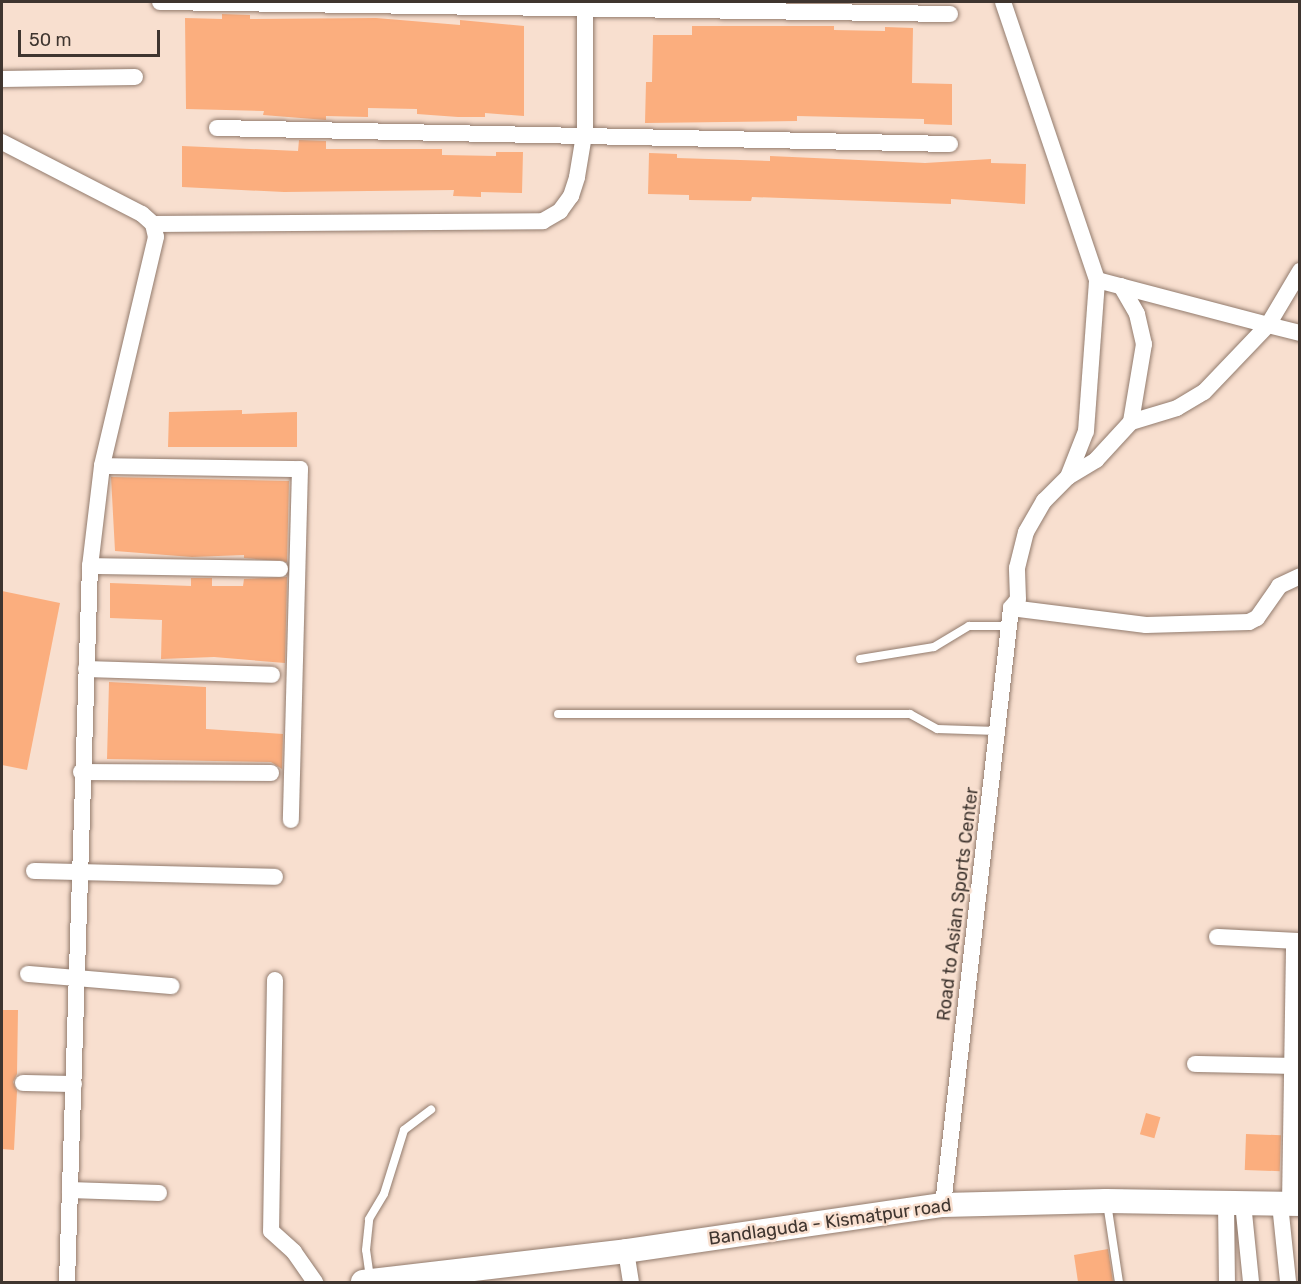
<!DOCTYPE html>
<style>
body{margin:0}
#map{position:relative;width:1301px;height:1284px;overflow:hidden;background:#f8dfcf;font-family:Rubik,sans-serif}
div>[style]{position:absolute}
.building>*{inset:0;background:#fbae7e;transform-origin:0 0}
.roads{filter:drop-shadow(0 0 2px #927b6d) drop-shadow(0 0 2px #927b6d)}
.lane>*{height:8px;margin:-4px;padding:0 4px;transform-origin:4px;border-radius:4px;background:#fff}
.street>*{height:16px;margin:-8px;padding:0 8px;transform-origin:8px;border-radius:8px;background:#fff}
.secondary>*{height:24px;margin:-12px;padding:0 12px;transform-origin:12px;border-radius:12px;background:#fff}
span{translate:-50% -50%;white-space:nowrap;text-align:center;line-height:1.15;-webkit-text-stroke:5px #f8dfcf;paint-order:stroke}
.street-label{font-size:18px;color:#3f352f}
.frame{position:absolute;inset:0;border:3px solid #3f352f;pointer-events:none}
.scale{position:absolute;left:18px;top:30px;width:142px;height:27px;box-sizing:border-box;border:3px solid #3f352f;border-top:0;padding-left:8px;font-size:18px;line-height:21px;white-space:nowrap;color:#3f352f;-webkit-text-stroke:4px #f8dfcf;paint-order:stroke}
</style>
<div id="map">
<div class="building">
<i style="clip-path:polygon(222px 14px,250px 15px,250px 19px,376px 18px,460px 25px,460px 20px,524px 26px,524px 116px,485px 113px,485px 117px,458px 117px,417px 114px,417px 109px,368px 108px,368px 117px,326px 116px,326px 120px,263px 115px,264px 111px,186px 109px,185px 18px,222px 19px)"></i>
<i style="clip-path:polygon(692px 26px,834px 26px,834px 30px,885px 31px,885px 27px,913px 28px,912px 83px,952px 84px,952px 125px,924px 124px,924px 119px,797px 116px,797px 121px,645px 123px,646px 82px,652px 82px,653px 35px,692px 35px)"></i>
<i style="clip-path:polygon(299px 140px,326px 141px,326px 149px,442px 149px,442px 155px,496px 156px,496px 152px,523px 152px,522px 193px,481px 192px,481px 197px,453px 196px,454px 190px,284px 192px,182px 187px,182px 146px,298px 151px)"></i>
<i style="clip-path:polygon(649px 153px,677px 154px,677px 158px,770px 161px,770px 156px,925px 163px,991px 159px,991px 163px,1026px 164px,1025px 204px,951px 199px,951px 204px,752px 197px,751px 201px,689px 200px,689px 195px,648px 194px)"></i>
<i style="clip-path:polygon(242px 410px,242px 414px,297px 412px,297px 447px,168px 447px,169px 412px)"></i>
<i style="clip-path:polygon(111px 477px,289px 481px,287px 562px,244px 558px,244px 555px,192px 557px,115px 551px)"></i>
<i style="clip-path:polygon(287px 577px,285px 663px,214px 657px,161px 659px,162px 620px,110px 618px,110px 583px,191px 586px,191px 578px,212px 578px,212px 586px,243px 586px,244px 579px)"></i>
<i style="clip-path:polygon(2px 591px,60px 603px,27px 770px,2px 765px)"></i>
<i style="clip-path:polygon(109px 682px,206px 687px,206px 729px,283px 734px,282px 769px,271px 762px,107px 759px)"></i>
<i style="clip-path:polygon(2px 1010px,18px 1010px,17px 1074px,13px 1082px,17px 1091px,14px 1150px,2px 1149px)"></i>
<i style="left:1146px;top:1113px;width:15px;height:22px;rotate:16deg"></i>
<i style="left:1246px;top:1134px;width:35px;height:36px;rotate:2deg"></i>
<i style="clip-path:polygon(1108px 1249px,1113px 1282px,1078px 1282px,1074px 1255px)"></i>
</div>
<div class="roads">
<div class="lane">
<i style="left:860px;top:659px;width:75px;rotate:-9.2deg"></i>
<i style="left:934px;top:647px;width:41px;rotate:-31deg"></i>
<i style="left:969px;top:626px;width:40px"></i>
<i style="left:558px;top:714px;width:352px"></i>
<i style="left:910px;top:714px;width:31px;rotate:29deg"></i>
<i style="left:937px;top:729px;width:60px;rotate:1.9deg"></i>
<i style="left:1107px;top:1203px;width:80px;rotate:81.4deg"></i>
<i style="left:370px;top:1278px;width:28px;rotate:-98deg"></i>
<i style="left:366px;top:1250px;width:31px;rotate:-84deg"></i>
<i style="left:369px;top:1219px;width:29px;rotate:-59deg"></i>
<i style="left:384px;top:1194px;width:67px;rotate:-72.6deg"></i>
<i style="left:404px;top:1130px;width:34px;rotate:-37deg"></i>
</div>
<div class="street">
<i style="left:160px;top:2px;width:790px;rotate:0.87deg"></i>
<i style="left:1003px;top:2px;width:293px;rotate:71.3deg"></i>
<i style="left:2px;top:79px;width:133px;rotate:-0.9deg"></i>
<i style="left:217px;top:128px;width:733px;rotate:1.25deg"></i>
<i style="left:2px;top:142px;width:157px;rotate:27.2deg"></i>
<i style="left:142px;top:214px;width:15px;rotate:42deg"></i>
<i style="left:153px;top:224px;width:13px;rotate:77deg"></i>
<i style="left:156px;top:237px;width:235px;rotate:103.3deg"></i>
<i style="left:102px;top:466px;width:101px;rotate:96.8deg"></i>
<i style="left:90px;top:566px;width:716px;rotate:91.84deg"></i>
<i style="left:153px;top:224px;width:390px;rotate:-0.4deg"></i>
<i style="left:543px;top:221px;width:20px;rotate:-30deg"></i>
<i style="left:560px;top:211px;width:19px;rotate:-54deg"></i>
<i style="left:571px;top:196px;width:20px;rotate:-72deg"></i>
<i style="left:577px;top:177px;width:49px;rotate:-80.5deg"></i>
<i style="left:585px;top:129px;width:127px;rotate:-90deg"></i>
<i style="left:1121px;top:286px;width:32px;rotate:60deg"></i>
<i style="left:1137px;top:314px;width:31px;rotate:77deg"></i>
<i style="left:1144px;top:344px;width:79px;rotate:99.5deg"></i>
<i style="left:102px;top:466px;width:198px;rotate:0.9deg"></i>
<i style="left:300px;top:469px;width:351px;rotate:91.5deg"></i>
<i style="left:1068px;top:477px;width:33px;rotate:-31deg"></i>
<i style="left:1096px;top:460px;width:52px;rotate:-47.4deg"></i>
<i style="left:1131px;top:422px;width:48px;rotate:-16.9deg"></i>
<i style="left:1177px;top:408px;width:31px;rotate:-31deg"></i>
<i style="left:1204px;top:392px;width:93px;rotate:-46.3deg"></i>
<i style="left:1268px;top:325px;width:33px;rotate:14deg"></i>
<i style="left:90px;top:566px;width:190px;rotate:0.9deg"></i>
<i style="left:1011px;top:608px;width:11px;rotate:-52deg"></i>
<i style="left:1018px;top:599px;width:31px;rotate:-92deg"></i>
<i style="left:1017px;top:568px;width:37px;rotate:-76deg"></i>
<i style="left:1026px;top:532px;width:36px;rotate:-60deg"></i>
<i style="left:1044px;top:501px;width:34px;rotate:-45deg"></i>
<i style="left:1068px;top:477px;width:49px;rotate:-68.6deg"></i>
<i style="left:1086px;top:431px;width:151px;rotate:-85.8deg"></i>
<i style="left:1097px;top:280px;width:177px;rotate:14.7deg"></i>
<i style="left:1268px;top:325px;width:63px;rotate:-59.3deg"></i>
<i style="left:1011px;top:608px;width:136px;rotate:7.2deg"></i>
<i style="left:1146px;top:625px;width:103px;rotate:-1.7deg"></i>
<i style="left:1249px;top:622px;width:9px;rotate:-27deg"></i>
<i style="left:1257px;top:618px;width:39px;rotate:-55deg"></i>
<i style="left:1279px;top:586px;width:23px;rotate:-25deg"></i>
<i style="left:86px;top:669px;width:186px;rotate:1.8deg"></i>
<i style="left:81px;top:772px;width:190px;rotate:0.3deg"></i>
<i style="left:34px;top:871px;width:241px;rotate:1.4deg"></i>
<i style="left:1217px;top:937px;width:83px;rotate:2.8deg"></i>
<i style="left:28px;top:974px;width:144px;rotate:4.8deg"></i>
<i style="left:275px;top:980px;width:251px;rotate:90.9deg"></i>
<i style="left:271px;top:1231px;width:31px;rotate:42deg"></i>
<i style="left:294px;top:1252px;width:37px;rotate:55deg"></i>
<i style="left:1195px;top:1064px;width:105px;rotate:1.1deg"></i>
<i style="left:23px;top:1083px;width:51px;rotate:1.1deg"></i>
<i style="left:70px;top:1190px;width:89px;rotate:1.9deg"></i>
<i style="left:1226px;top:1203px;width:79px;rotate:89.3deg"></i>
<i style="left:1243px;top:1203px;width:79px;rotate:84.2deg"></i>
<i style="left:1280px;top:1204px;width:78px;rotate:84.1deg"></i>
<i style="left:1290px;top:1204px;width:263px;rotate:-89.1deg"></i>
<i style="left:943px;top:1205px;width:601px;rotate:-83.5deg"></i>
<i style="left:626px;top:1251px;width:31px;rotate:81deg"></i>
</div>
<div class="secondary">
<i style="left:363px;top:1282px;width:265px;rotate:-6.7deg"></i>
<i style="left:626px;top:1251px;width:320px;rotate:-8.3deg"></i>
<i style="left:943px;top:1205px;width:163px;rotate:-1.4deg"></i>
<i style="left:1106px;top:1201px;width:194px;rotate:0.9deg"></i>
</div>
</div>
<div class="street-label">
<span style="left:958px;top:904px;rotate:-83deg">Road to Asian Sports Center</span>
<span style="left:830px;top:1222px;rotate:-8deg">Bandlaguda - Kismatpur road</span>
</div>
<div class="frame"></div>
<div class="scale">50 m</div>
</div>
